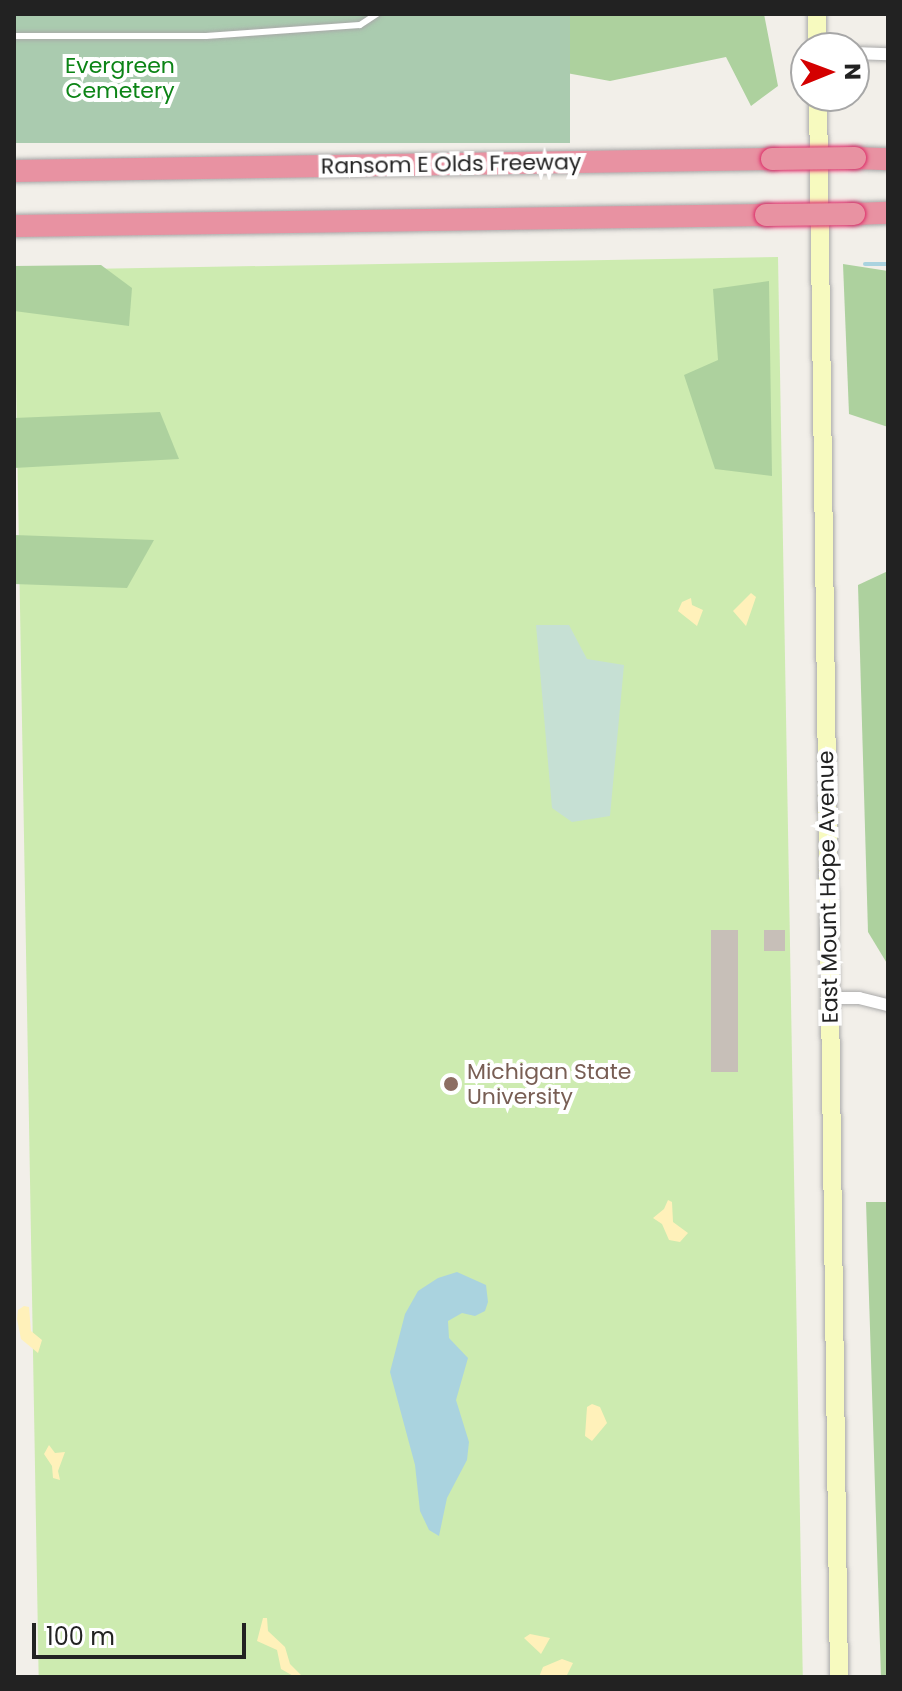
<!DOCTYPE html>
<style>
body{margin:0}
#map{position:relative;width:902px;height:1691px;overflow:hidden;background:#f2efe9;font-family:Poppins,sans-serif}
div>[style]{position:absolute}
.grass>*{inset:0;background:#cdebb0;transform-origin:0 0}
.forest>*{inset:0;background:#add19e}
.wetland>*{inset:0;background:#c6e0d4}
.sand>*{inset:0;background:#fff1ba}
.cemetery>*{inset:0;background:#aacbaf;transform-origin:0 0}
.water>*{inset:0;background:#aad3df}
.stream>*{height:4px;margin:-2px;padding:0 2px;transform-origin:2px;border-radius:2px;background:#aad3df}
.building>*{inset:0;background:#c7bfb8;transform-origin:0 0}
.roads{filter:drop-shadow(0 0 2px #a9a9a9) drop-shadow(0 0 2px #a9a9a9)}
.lane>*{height:6px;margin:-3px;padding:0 3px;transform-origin:3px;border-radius:3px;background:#fff}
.street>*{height:12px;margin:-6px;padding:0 6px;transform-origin:6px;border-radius:6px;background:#fff}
.secondary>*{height:18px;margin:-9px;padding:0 9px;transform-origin:9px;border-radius:9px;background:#f7fabf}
.highway>*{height:22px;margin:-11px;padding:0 11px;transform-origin:11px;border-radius:11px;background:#e892a2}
.bridges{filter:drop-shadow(0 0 2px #dc2a67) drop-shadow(0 0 2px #dc2a67)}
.highway-bridge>*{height:22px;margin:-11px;padding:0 11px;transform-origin:11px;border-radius:11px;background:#e892a2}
.dots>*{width:22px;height:22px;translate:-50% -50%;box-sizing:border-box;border:4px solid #fff;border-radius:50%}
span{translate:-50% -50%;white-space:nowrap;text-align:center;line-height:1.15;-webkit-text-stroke:8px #fff;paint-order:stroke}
.park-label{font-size:22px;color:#0c8416}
.street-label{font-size:22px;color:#222}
.education-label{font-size:22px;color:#785e54}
.left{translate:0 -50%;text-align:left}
.frame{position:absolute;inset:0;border:16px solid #222;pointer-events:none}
.north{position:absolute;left:790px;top:32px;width:80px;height:80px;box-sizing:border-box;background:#fff;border:2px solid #a7a7a7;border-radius:50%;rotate:89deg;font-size:22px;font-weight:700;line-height:32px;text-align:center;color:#222}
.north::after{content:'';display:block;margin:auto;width:28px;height:36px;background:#d40000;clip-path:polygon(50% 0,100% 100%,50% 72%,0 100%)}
.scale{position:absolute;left:32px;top:1623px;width:214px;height:36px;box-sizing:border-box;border:4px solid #222;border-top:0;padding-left:10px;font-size:24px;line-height:28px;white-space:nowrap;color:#222;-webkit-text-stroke:6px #fff;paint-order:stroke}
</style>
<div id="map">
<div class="grass">
<i style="left:778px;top:257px;width:1420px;height:764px;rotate:89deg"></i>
</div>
<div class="forest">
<i style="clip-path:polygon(566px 14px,764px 14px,778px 86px,751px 106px,726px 57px,610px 81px,561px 72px)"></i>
<i style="clip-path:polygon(843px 264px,888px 271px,888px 427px,849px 414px)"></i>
<i style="clip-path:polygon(101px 265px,132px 288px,129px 326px,14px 311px,14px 266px)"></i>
<i style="clip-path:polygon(769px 281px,772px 476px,715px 469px,684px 375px,718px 360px,713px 289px)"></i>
<i style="clip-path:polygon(160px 412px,179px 459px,14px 468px,14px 418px)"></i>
<i style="clip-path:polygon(14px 535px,154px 540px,127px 588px,14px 584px)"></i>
<i style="clip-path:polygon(888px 571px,888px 965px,868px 932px,858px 585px)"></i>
<i style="clip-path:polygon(866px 1202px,888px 1202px,888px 1677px,881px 1677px)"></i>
</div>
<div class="wetland">
<i style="clip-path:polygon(536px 625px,569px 625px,587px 659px,624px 665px,610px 816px,572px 822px,552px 808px)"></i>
</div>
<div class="sand">
<i style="clip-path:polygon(751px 593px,756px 597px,746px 626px,733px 611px)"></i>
<i style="clip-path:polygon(691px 598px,692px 605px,703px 610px,697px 626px,678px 611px,682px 602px)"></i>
<i style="clip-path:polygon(668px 1200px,672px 1202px,673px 1222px,688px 1233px,680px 1242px,669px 1240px,662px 1224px,653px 1218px,664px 1209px)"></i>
<i style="clip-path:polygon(24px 1306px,29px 1307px,31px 1331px,42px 1340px,38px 1353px,21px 1339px,17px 1319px,18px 1310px)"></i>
<i style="clip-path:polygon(592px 1404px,600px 1407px,607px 1423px,592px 1441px,585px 1436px,587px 1407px)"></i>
<i style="clip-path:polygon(49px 1445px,55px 1453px,65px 1452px,58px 1471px,60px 1480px,53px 1478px,52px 1466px,44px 1454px)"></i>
<i style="clip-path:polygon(263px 1618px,267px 1618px,268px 1631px,285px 1647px,290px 1664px,303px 1677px,295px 1677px,281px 1669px,277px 1650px,257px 1641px)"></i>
<i style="clip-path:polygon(530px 1634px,550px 1638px,541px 1654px,524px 1638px)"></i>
<i style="clip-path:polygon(562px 1659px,573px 1663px,567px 1675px,539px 1677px,543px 1667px)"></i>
</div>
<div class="cemetery">
<i style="left:14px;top:14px;width:556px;height:129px"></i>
</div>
<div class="water">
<i style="clip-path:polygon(457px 1272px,486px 1285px,488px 1302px,485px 1311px,475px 1316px,462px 1313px,448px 1321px,449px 1338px,468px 1358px,456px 1400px,469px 1442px,467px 1460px,447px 1498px,439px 1536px,429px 1530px,420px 1511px,415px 1465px,390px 1372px,405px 1314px,418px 1291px,438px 1278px)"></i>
</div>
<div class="stream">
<i style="left:865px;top:264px;width:23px"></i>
</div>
<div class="building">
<i style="left:711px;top:930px;width:27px;height:142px"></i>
<i style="left:764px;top:930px;width:21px;height:21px"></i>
</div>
<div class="roads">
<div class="lane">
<i style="left:14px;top:36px;width:192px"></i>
<i style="left:206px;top:36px;width:154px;rotate:-4.1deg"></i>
<i style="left:360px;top:25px;width:20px;rotate:-33deg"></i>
</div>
<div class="street">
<i style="left:854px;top:53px;width:34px;rotate:2deg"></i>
<i style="left:830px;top:998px;width:29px"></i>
<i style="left:859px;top:998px;width:30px;rotate:14deg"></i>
</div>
<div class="secondary">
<i style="left:817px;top:14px;width:34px;rotate:90deg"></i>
<i style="left:818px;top:96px;width:1581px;rotate:89.24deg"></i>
</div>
<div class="highway">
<i style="left:855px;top:158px;width:33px;rotate:2deg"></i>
<i style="left:14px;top:171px;width:758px;rotate:-0.91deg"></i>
<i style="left:854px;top:214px;width:34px;rotate:-2deg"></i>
<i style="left:14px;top:226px;width:752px;rotate:-0.84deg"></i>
</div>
</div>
<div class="bridges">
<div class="highway-bridge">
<i style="left:772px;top:159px;width:83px;rotate:-0.7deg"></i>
<i style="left:766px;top:215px;width:88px;rotate:-0.7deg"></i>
</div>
</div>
<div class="dots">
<i style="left:451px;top:1084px;background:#8d6e63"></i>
</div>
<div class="park-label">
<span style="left:120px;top:78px">Evergreen<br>Cemetery</span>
</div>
<div class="street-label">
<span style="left:451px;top:164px;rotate:-1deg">Ransom E Olds Freeway</span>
<span style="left:828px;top:887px;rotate:-91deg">East Mount Hope Avenue</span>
</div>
<div class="education-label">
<span class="left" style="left:467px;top:1084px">Michigan State<br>University</span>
</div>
<div class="frame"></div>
<div class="north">N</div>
<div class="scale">100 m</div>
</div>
